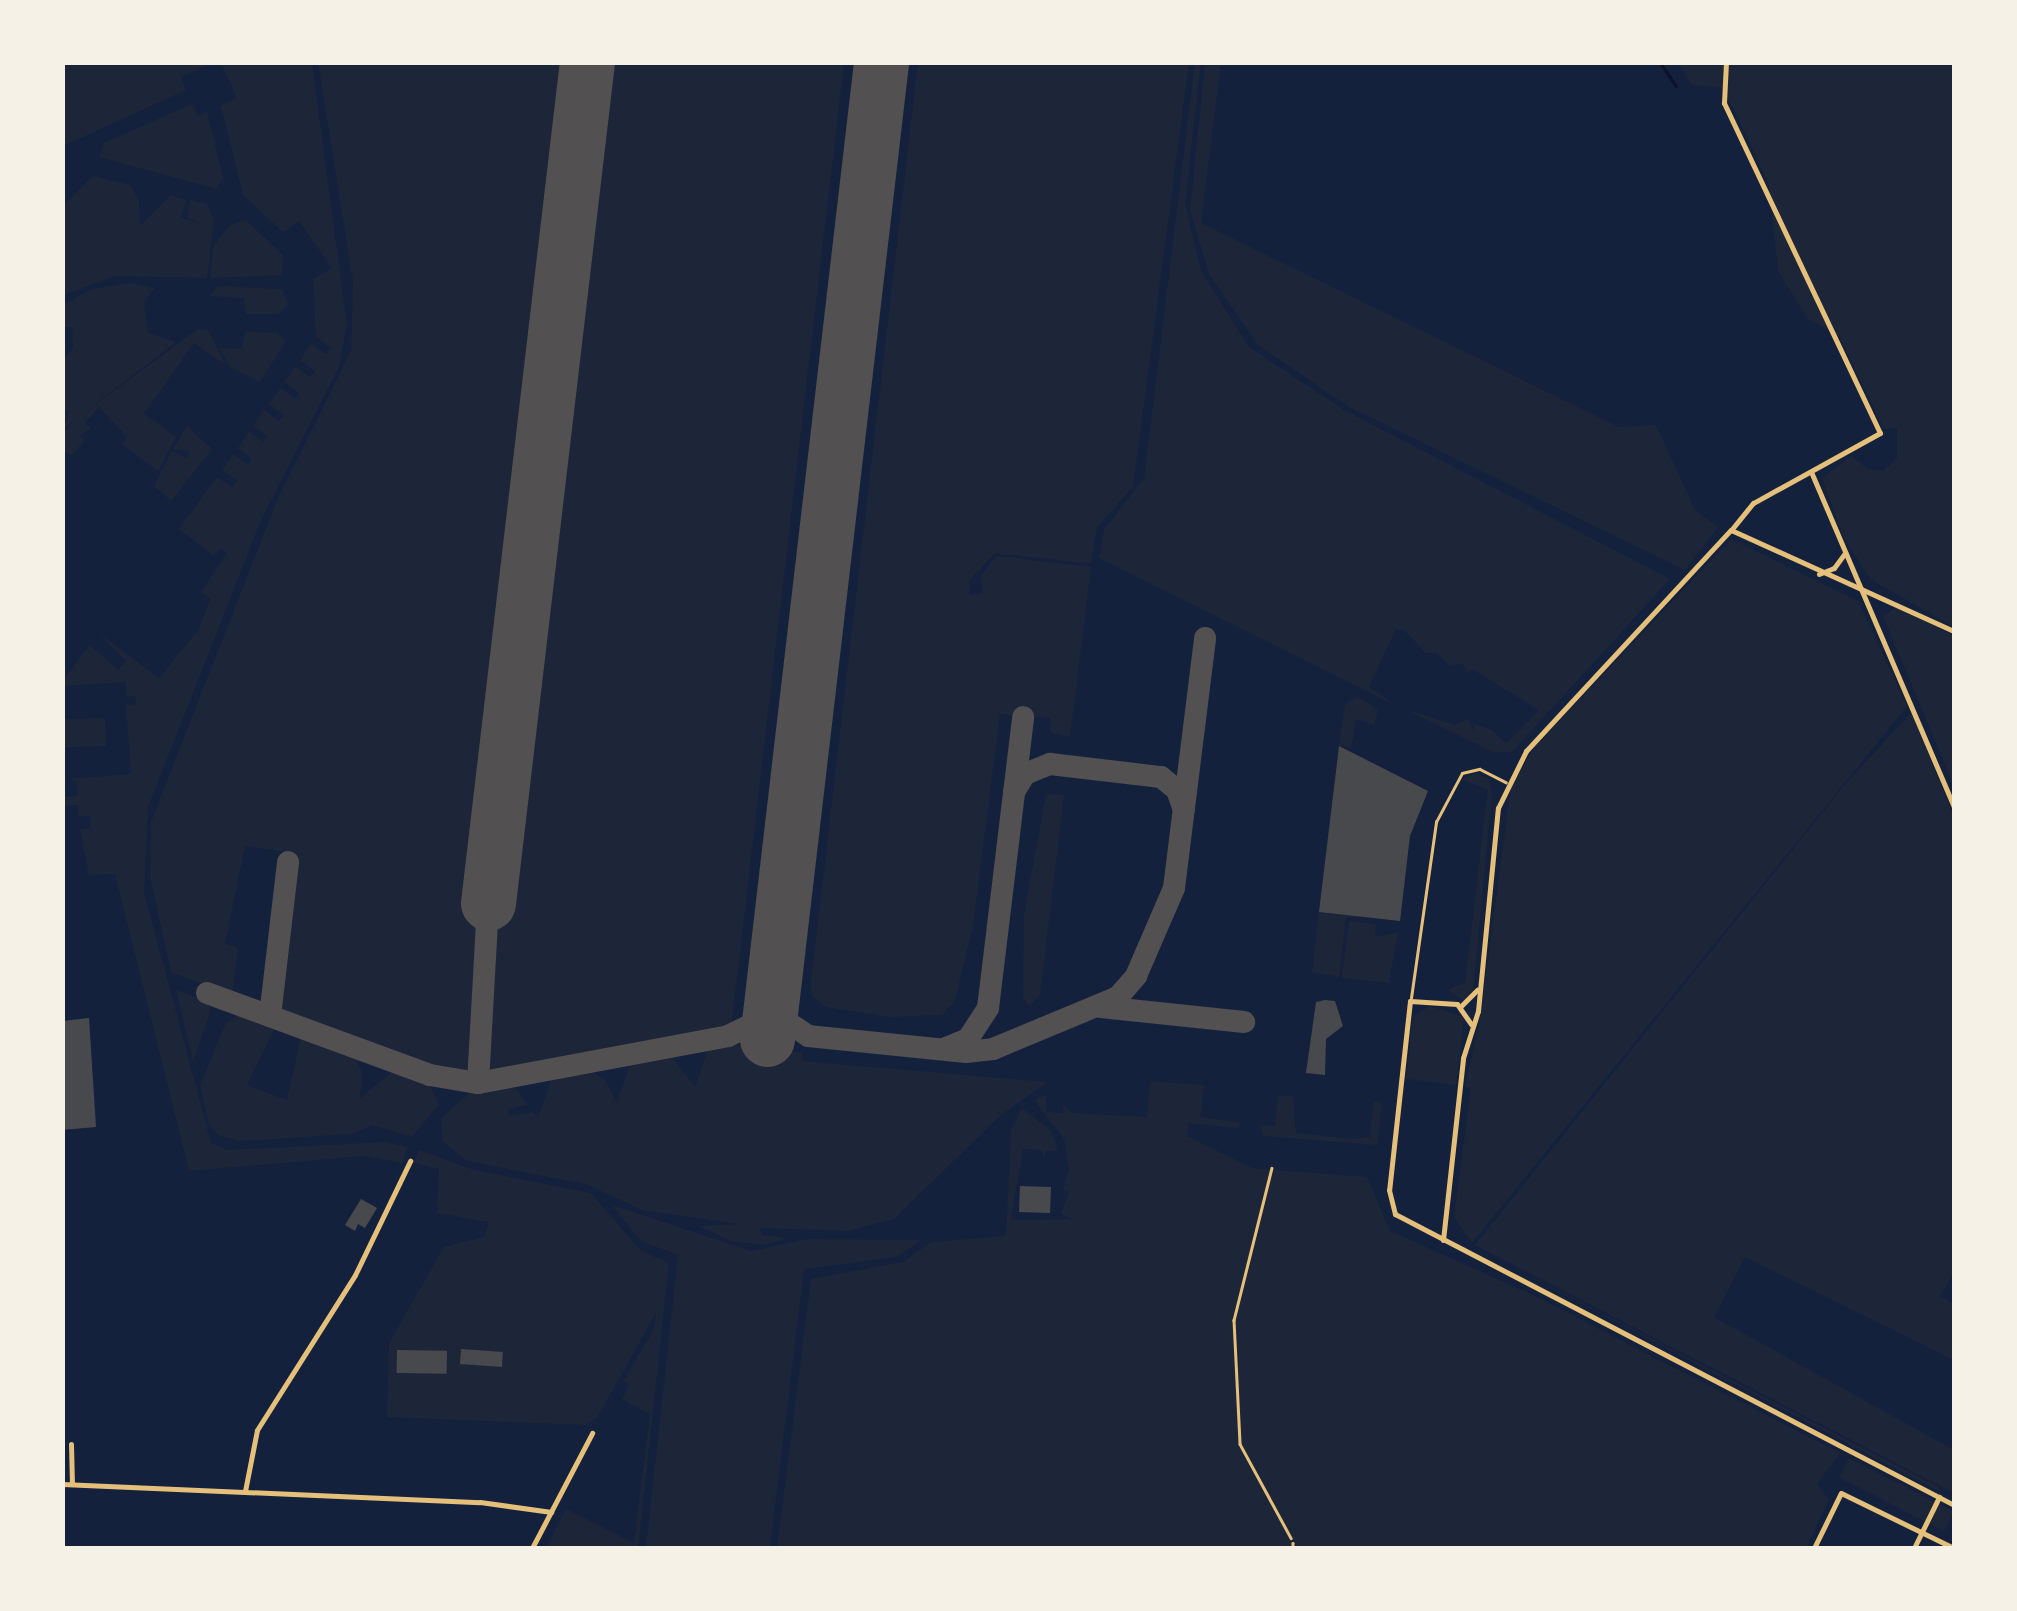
<!DOCTYPE html>
<style>
body{margin:0}
#map{position:relative;width:2017px;height:1611px;overflow:hidden;background:#14213d;font-family:"Alegreya Sans",sans-serif}
div>[style]{position:absolute}
.green>*{inset:0;background:#1d2539;transform-origin:0 0}
.stream>*{height:2.5px;margin:-1.25px;padding:0 1.25px;transform-origin:1.25px;border-radius:1.25px;background:#0b132b}
.taxiway>*{height:22px;margin:-11px;padding:0 11px;transform-origin:11px;border-radius:11px;background:#525050}
.runway>*{height:55px;margin:-27.5px;padding:0 27.5px;transform-origin:27.5px;border-radius:27.5px;background:#525050}
.building>*{inset:0;background:#48494c;transform-origin:0 0}
.path>*{height:2.5px;margin:-1.25px;padding:0 1.25px;transform-origin:1.25px;border-radius:1.25px;background:#e5c07b}
.service>*{height:2.5px;margin:-1.25px;padding:0 1.25px;transform-origin:1.25px;border-radius:1.25px;background:#e5c07b}
.minor>*{height:5px;margin:-2.5px;padding:0 2.5px;transform-origin:2.5px;border-radius:2.5px;background:#e5c07b}
.tertiary>*{height:5px;margin:-2.5px;padding:0 2.5px;transform-origin:2.5px;border-radius:2.5px;background:#e5c07b}
span{translate:-50% -50%;white-space:nowrap;text-align:center;line-height:1.15;-webkit-text-stroke:8px #f6f1e7;paint-order:stroke}
.frame{position:absolute;inset:0;border:65px solid #f6f1e7;pointer-events:none}
</style>
<div id="map">
<div class="green">
<i style="clip-path:polygon(63px 62px,212px 62px,212px 63px,181px 77px,186px 90px,63px 146px)"></i>
<i style="clip-path:polygon(1201px 62px,1185px 202px,1201px 271px,1249px 347px,1344px 410px,1670px 579px,1512px 752px,1493px 752px,1404px 709px,1455px 725px,1468px 719px,1474px 731px,1474px 724px,1492px 730px,1506px 744px,1539px 710px,1472px 669px,1467px 672px,1462px 663px,1450px 666px,1437px 653px,1426px 653px,1404px 630px,1396px 629px,1369px 687px,1397px 706px,1099px 558px,1104px 530px,1144px 478px,1195px 63px)"></i>
<i style="clip-path:polygon(221px 63px,312px 63px,347px 325px,339px 367px,261px 520px,148px 807px,144px 892px,211px 1143px,228px 1150px,386px 1142px,408px 1147px,402px 1163px,365px 1156px,189px 1171px,115px 874px,89px 875px,80px 829px,91px 828px,90px 816px,79px 816px,78px 805px,63px 806px,63px 797px,78px 796px,76px 781px,67px 779px,131px 774px,126px 705px,136px 704px,135px 696px,127px 697px,126px 682px,63px 686px,63px 680px,90px 645px,118px 670px,126px 661px,97px 632px,159px 678px,199px 629px,210px 599px,201px 592px,227px 553px,221px 548px,214px 556px,179px 529px,217px 477px,232px 487px,237px 481px,222px 470px,233px 454px,248px 465px,252px 459px,238px 448px,249px 432px,264px 442px,268px 436px,253px 426px,264px 410px,279px 421px,284px 415px,269px 404px,280px 388px,295px 398px,299px 393px,285px 382px,295px 366px,310px 377px,315px 371px,300px 360px,311px 344px,326px 354px,331px 348px,316px 337px,313px 279px,332px 268px,299px 221px,283px 232px,243px 195px,221px 106px,237px 98px)"></i>
<i style="clip-path:polygon(318px 63px,844px 63px,731px 1029px,466px 1076px,276px 1012px,294px 853px,245px 846px,225px 944px,238px 947px,232px 995px,171px 972px,150px 876px,151px 822px,278px 498px,351px 351px,353px 281px)"></i>
<i style="clip-path:polygon(918px 63px,1189px 63px,1133px 487px,1097px 527px,1091px 564px,995px 553px,970px 580px,969px 595px,983px 593px,981px 576px,996px 556px,1091px 567px,1070px 737px,1051px 733px,1050px 718px,1000px 714px,973px 925px,955px 1001px,942px 1015px,890px 1017px,825px 1007px,812px 995px,811px 982px)"></i>
<i style="clip-path:polygon(1205px 63px,1221px 63px,1201px 223px,1619px 427px,1656px 425px,1695px 510px,1718px 527px,1685px 570px,1349px 407px,1258px 345px,1209px 274px,1190px 210px)"></i>
<i style="clip-path:polygon(1678px 63px,1954px 63px,1954px 627px,1870px 579px,1843px 536px,1822px 478px,1851px 456px,1868px 469px,1883px 471px,1897px 458px,1897px 428px,1884px 429px,1839px 336px,1808px 319px,1778px 271px,1769px 185px,1736px 113px,1721px 88px,1692px 85px)"></i>
<i style="clip-path:polygon(192px 104px,198px 116px,207px 112px,223px 178px,217px 189px,99px 157px,104px 143px)"></i>
<i style="clip-path:polygon(93px 176px,130px 185px,139px 200px,140px 226px,171px 195px,187px 200px,180px 218px,199px 223px,188px 218px,190px 200px,207px 204px,214px 220px,207px 278px,115px 276px,63px 295px,63px 206px)"></i>
<i style="clip-path:polygon(246px 220px,283px 255px,282px 275px,210px 278px,214px 245px,230px 225px)"></i>
<i style="clip-path:polygon(131px 283px,155px 288px,144px 301px,148px 333px,176px 342px,63px 429px,69px 413px,63px 408px,63px 360px,73px 348px,72px 327px,63px 327px,63px 305px,92px 289px)"></i>
<i style="clip-path:polygon(218px 286px,282px 289px,288px 305px,278px 314px,246px 314px,244px 298px,210px 296px)"></i>
<i style="clip-path:polygon(198px 329px,208px 330px,226px 365px,194px 343px,144px 414px,176px 437px,158px 471px,122px 444px,127px 437px,99px 407px,85px 423px,91px 429px,79px 435px,85px 440px,72px 455px,63px 451px,63px 434px,74px 420px)"></i>
<i style="clip-path:polygon(245px 332px,277px 333px,286px 341px,260px 382px,230px 367px,219px 348px,242px 349px)"></i>
<i style="clip-path:polygon(187px 426px,212px 449px,171px 501px,154px 486px,172px 451px,187px 459px,190px 451px,173px 449px)"></i>
<i style="clip-path:polygon(1731px 539px,1858px 601px,1907px 706px,1472px 1243px,1454px 1217px,1471px 1088px,1465px 1087px,1480px 1020px,1511px 786px,1535px 747px)"></i>
<i style="clip-path:polygon(1897px 607px,1954px 636px,1954px 786px,1883px 616px)"></i>
<i style="clip-path:polygon(1357px 697px,1378px 709px,1374px 725px,1356px 719px,1351px 750px,1339px 744px,1345px 704px)"></i>
<i style="clip-path:polygon(1911px 713px,1954px 817px,1954px 1273px,1940px 1296px,1954px 1304px,1954px 1360px,1745px 1257px,1714px 1317px,1954px 1450px,1954px 1493px,1475px 1245px,1847px 782px)"></i>
<i style="left:105px;top:718px;width:28px;height:42px;rotate:88deg"></i>
<i style="clip-path:polygon(1477px 773px,1489px 779px,1492px 792px,1473px 992px,1465px 1001px,1447px 990px,1465px 983px,1488px 790px,1461px 779px)"></i>
<i style="clip-path:polygon(1046px 794px,1064px 795px,1040px 995px,1029px 1006px,1023px 997px,1024px 914px)"></i>
<i style="clip-path:polygon(1319px 912px,1368px 917px,1346px 918px,1339px 977px,1312px 972px)"></i>
<i style="clip-path:polygon(1349px 921px,1376px 924px,1375px 937px,1398px 932px,1389px 983px,1342px 978px)"></i>
<i style="clip-path:polygon(176px 990px,206px 1001px,211px 1010px,193px 1062px)"></i>
<i style="clip-path:polygon(1430px 1006px,1464px 1017px,1456px 1085px,1406px 1079px,1413px 1016px)"></i>
<i style="clip-path:polygon(239px 1014px,275px 1027px,247px 1085px,287px 1100px,301px 1036px,353px 1055px,362px 1071px,360px 1098px,395px 1070px,429px 1083px,439px 1105px,412px 1137px,372px 1125px,352px 1134px,240px 1141px,220px 1136px,209px 1125px,200px 1085px,226px 1023px)"></i>
<i style="clip-path:polygon(730px 1043px,802px 1052px,802px 1061px,1048px 1082px,1001px 1115px,894px 1219px,848px 1231px,760px 1228px,762px 1235px,787px 1238px,765px 1245px,731px 1241px,699px 1226px,738px 1224px,642px 1210px,586px 1184px,467px 1161px,442px 1141px,441px 1118px,473px 1090px,513px 1085px,528px 1105px,508px 1109px,509px 1116px,533px 1112px,538px 1118px,552px 1078px,591px 1070px,605px 1080px,617px 1103px,631px 1062px,670px 1055px,695px 1087px,709px 1047px)"></i>
<i style="clip-path:polygon(1150px 1081px,1204px 1085px,1200px 1117px,1242px 1123px,1238px 1128px,1188px 1123px,1187px 1136px,1252px 1168px,1367px 1177px,1390px 1231px,1537px 1297px,1840px 1453px,1817px 1484px,1829px 1500px,1806px 1548px,777px 1548px,811px 1279px,903px 1262px,931px 1242px,1006px 1236px,1011px 1130px,1022px 1108px,1051px 1131px,1058px 1151px,1045px 1151px,1045px 1159px,1040px 1150px,1023px 1149px,1011px 1220px,1073px 1219px,1061px 1214px,1069px 1192px,1063px 1191px,1069px 1170px,1064px 1139px,1035px 1101px,1046px 1094px,1046px 1112px,1063px 1113px,1063px 1105px,1072px 1113px,1147px 1117px)"></i>
<i style="clip-path:polygon(1278px 1096px,1293px 1096px,1296px 1133px,1353px 1139px,1370px 1137px,1374px 1101px,1382px 1102px,1377px 1145px,1263px 1136px,1260px 1125px,1275px 1126px)"></i>
<i style="clip-path:polygon(419px 1150px,474px 1170px,591px 1193px,641px 1251px,669px 1263px,638px 1548px,546px 1548px,566px 1509px,634px 1543px,650px 1414px,622px 1399px,629px 1385px,623px 1382px,654px 1329px,656px 1313px,597px 1418px,585px 1425px,387px 1417px,389px 1343px,444px 1247px,484px 1237px,489px 1222px,437px 1213px,439px 1169px,414px 1163px)"></i>
<i style="clip-path:polygon(612px 1205px,751px 1251px,809px 1239px,921px 1240px,897px 1257px,804px 1269px,770px 1548px,646px 1548px,678px 1255px,641px 1241px)"></i>
<i style="clip-path:polygon(1474px 1247px,1940px 1488px,1938px 1491px)"></i>
<i style="left:1849px;top:1458px;width:118px;height:22px;rotate:27deg"></i>
</div>
<div class="stream">
<i style="left:1660px;top:62px;width:29px;rotate:56deg"></i>
</div>
<div class="taxiway">
<i style="left:1014px;top:792px;width:21px;rotate:-59deg"></i>
<i style="left:1025px;top:774px;width:27px;rotate:-22deg"></i>
<i style="left:1050px;top:764px;width:112px;rotate:6.7deg"></i>
<i style="left:1161px;top:777px;width:21px;rotate:39deg"></i>
<i style="left:1177px;top:790px;width:21px;rotate:71deg"></i>
<i style="left:207px;top:993px;width:238px;rotate:20.2deg"></i>
<i style="left:430px;top:1075px;width:49px;rotate:9.5deg"></i>
<i style="left:478px;top:1083px;width:254px;rotate:-10.6deg"></i>
<i style="left:728px;top:1036px;width:25px;rotate:-26deg"></i>
<i style="left:751px;top:1025px;width:37px;rotate:-55deg"></i>
<i style="left:772px;top:995px;width:33px;rotate:59deg"></i>
<i style="left:789px;top:1023px;width:23px;rotate:34deg"></i>
<i style="left:808px;top:1036px;width:159px;rotate:5.8deg"></i>
<i style="left:966px;top:1052px;width:27px;rotate:-6deg"></i>
<i style="left:993px;top:1049px;width:135px;rotate:-22.6deg"></i>
<i style="left:1118px;top:997px;width:28px;rotate:-49deg"></i>
<i style="left:1136px;top:976px;width:96px;rotate:-66.6deg"></i>
<i style="left:1174px;top:888px;width:252px;rotate:-82.9deg"></i>
<i style="left:1101px;top:1007px;width:144px;rotate:6deg"></i>
<i style="left:270px;top:1016px;width:155px;rotate:-83.3deg"></i>
<i style="left:946px;top:1048px;width:24px;rotate:-22deg"></i>
<i style="left:968px;top:1039px;width:37px;rotate:-57deg"></i>
<i style="left:988px;top:1008px;width:293px;rotate:-83.1deg"></i>
<i style="left:478px;top:1083px;width:180px;rotate:-86.8deg"></i>
</div>
<div class="runway">
<i style="left:488px;top:903px;width:847px;rotate:-83.29deg"></i>
<i style="left:767px;top:1039px;width:984px;rotate:-83.34deg"></i>
</div>
<div class="building">
<i style="clip-path:polygon(1339px 746px,1428px 791px,1410px 836px,1400px 921px,1319px 912px)"></i>
<i style="clip-path:polygon(1325px 1000px,1335px 1001px,1343px 1026px,1326px 1039px,1325px 1075px,1306px 1073px,1316px 1002px)"></i>
<i style="clip-path:polygon(89px 1018px,96px 1127px,62px 1130px,62px 1021px)"></i>
<i style="left:1020px;top:1186px;width:31px;height:26px;rotate:2deg"></i>
<i style="clip-path:polygon(361px 1199px,377px 1208px,365px 1228px,358px 1224px,355px 1231px,345px 1225px)"></i>
<i style="left:461px;top:1349px;width:42px;height:15px;rotate:4deg"></i>
<i style="left:397px;top:1350px;width:50px;height:23px;rotate:1deg"></i>
</div>
<div class="path">
<i style="left:1272px;top:1168px;width:157px;rotate:104deg"></i>
<i style="left:1234px;top:1320px;width:124px;rotate:87.2deg"></i>
<i style="left:1240px;top:1444px;width:107px;rotate:61.5deg"></i>
</div>
<div class="service">
<i style="left:1411px;top:998px;width:178px;rotate:-81.9deg"></i>
<i style="left:1436px;top:822px;width:55px;rotate:-62deg"></i>
<i style="left:1462px;top:773px;width:18px;rotate:-13deg"></i>
<i style="left:1480px;top:769px;width:29px;rotate:27deg"></i>
<i style="left:1293px;top:1543px;width:5px;rotate:90deg"></i>
</div>
<div class="minor">
<i style="left:1726px;top:62px;width:41px;rotate:92.8deg"></i>
<i style="left:1724px;top:103px;width:365px;rotate:64.7deg"></i>
<i style="left:1880px;top:433px;width:145px;rotate:151.1deg"></i>
<i style="left:1753px;top:503px;width:35px;rotate:129deg"></i>
<i style="left:1812px;top:474px;width:362px;rotate:66.9deg"></i>
<i style="left:1819px;top:574px;width:16px;rotate:-22deg"></i>
<i style="left:1834px;top:568px;width:19px;rotate:-54deg"></i>
<i style="left:71px;top:1444px;width:40px;rotate:88.6deg"></i>
<i style="left:62px;top:1484px;width:418px;rotate:2.5deg"></i>
<i style="left:480px;top:1502px;width:72px;rotate:8deg"></i>
<i style="left:245px;top:1491px;width:62px;rotate:-78.9deg"></i>
<i style="left:257px;top:1430px;width:183px;rotate:-57.7deg"></i>
<i style="left:355px;top:1275px;width:127px;rotate:-64.2deg"></i>
<i style="left:532px;top:1548px;width:130px;rotate:-62.4deg"></i>
<i style="left:1814px;top:1548px;width:61px;rotate:-63.9deg"></i>
<i style="left:1841px;top:1493px;width:126px;rotate:26deg"></i>
<i style="left:1914px;top:1548px;width:57px;rotate:-63.9deg"></i>
</div>
<div class="tertiary">
<i style="left:1461px;top:1006px;width:23px;rotate:-45deg"></i>
<i style="left:1471px;top:1024px;width:24px;rotate:-125deg"></i>
<i style="left:1457px;top:1004px;width:47px;rotate:-176.3deg"></i>
<i style="left:1410px;top:1001px;width:190px;rotate:96.3deg"></i>
<i style="left:1389px;top:1190px;width:25px;rotate:76deg"></i>
<i style="left:1395px;top:1214px;width:630px;rotate:27.5deg"></i>
<i style="left:1443px;top:1240px;width:183px;rotate:-83.7deg"></i>
<i style="left:1463px;top:1058px;width:49px;rotate:-72.3deg"></i>
<i style="left:1478px;top:1011px;width:204px;rotate:-84.4deg"></i>
<i style="left:1498px;top:808px;width:64px;rotate:-63.8deg"></i>
<i style="left:1526px;top:751px;width:301px;rotate:-47.2deg"></i>
<i style="left:1731px;top:530px;width:245px;rotate:24.4deg"></i>
</div>
<div class="frame"></div>
</div>
